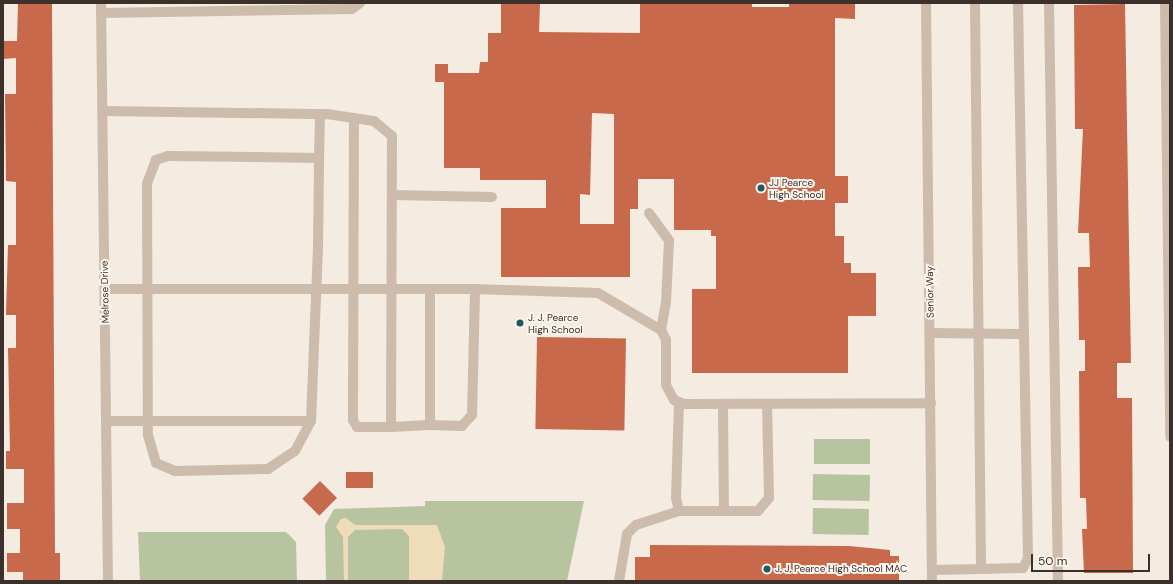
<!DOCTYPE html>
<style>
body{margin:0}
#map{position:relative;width:1173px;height:584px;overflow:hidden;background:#f4ebe1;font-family:"DM Sans",sans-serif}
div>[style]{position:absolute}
.green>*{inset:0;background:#b8c4a0;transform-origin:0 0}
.sand>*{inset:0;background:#efdcb8}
.building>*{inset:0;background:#c8694b;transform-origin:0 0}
.minor>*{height:10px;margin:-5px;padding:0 5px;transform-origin:5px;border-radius:5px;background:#cdbbac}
.dots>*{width:11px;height:11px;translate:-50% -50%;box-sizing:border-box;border:2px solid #fbf5ee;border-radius:50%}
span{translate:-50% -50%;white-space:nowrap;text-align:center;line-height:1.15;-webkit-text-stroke:4px #fbf5ee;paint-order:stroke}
.poi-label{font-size:10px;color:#3b302b}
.left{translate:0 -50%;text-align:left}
.street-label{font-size:10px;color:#3b302b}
.frame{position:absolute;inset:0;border:4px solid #3b302b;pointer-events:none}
.scale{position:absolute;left:1031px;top:554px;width:119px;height:18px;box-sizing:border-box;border:2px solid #3b302b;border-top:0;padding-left:5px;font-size:12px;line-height:14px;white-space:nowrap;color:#3b302b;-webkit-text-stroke:3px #fbf5ee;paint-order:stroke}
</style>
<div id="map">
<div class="green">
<i style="left:814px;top:439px;width:56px;height:25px"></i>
<i style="left:813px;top:474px;width:57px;height:26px;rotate:1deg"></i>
<i style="clip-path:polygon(425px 501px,584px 501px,567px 581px,326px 581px,325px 525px,334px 509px,425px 506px)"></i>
<i style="left:813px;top:508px;width:56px;height:26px;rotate:1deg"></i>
<i style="clip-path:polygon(138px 532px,286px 532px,296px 542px,297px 581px,140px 581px)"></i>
</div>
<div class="sand">
<i style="clip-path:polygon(346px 518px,355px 525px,437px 525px,445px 547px,442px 581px,409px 581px,409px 536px,402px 529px,355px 530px,348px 537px,348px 581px,344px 581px,343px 537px,336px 527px,341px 519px)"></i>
</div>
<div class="building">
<i style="clip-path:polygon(18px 3px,52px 3px,55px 553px,60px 553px,60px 581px,23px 581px,23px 572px,7px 572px,7px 553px,20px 553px,20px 529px,7px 529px,7px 503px,24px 503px,24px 469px,6px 469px,6px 451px,10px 451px,8px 348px,16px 348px,16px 315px,6px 315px,8px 245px,16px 245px,16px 182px,6px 181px,5px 94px,16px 94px,16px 58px,3px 59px,3px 41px,17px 41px)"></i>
<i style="clip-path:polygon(evenodd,501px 3px,540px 3px,539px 32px,640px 33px,640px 3px,752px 3px,752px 7px,789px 7px,789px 3px,855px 3px,855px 19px,835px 18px,835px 176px,848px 176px,848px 203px,835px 203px,835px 236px,844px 236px,844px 263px,851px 263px,851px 273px,876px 273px,876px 316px,848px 316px,848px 373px,692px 373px,692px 289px,716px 289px,716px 236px,711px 236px,711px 230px,674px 230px,674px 179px,638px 179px,638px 209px,630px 209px,630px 277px,501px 277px,501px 208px,546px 208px,546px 180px,480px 180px,480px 168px,444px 168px,444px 82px,435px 82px,435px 64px,448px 64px,448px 73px,479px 73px,480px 62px,488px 62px,488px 33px,501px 33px,501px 3px,592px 113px,614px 114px,614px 224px,580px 224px,580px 194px,590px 195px,592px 113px)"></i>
<i style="clip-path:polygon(1125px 4px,1131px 363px,1117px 363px,1117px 398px,1132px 398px,1133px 573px,1084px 573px,1082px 529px,1087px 529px,1086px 498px,1080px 498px,1079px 371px,1085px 371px,1085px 340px,1079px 340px,1078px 267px,1090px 267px,1089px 233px,1078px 233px,1083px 129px,1075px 129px,1074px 5px)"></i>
<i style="left:537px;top:337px;width:89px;height:92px;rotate:1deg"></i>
<i style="left:346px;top:472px;width:27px;height:16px"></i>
<i style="left:320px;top:481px;width:24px;height:25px;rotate:45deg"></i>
<i style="clip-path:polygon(650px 545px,849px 546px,890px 550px,890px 556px,899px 556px,899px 581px,635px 581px,635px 557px,650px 557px)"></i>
</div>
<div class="minor">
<i style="left:101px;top:3px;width:578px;rotate:89.31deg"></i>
<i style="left:926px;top:3px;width:578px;rotate:89.41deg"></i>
<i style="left:975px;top:3px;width:566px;rotate:89.39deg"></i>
<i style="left:981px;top:569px;width:42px;rotate:-1.4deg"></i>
<i style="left:1023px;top:568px;width:11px;rotate:-63deg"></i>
<i style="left:1028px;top:558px;width:555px;rotate:-91.03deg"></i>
<i style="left:1049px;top:3px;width:578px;rotate:89.11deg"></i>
<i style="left:1165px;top:3px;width:434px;rotate:89.3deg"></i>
<i style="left:101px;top:13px;width:251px;rotate:-0.9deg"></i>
<i style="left:352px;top:9px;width:10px;rotate:-37deg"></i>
<i style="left:103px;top:111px;width:224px;rotate:0.8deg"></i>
<i style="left:327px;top:114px;width:48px;rotate:8.5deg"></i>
<i style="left:374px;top:121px;width:23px;rotate:40deg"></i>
<i style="left:392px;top:136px;width:291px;rotate:90.2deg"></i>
<i style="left:391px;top:427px;width:39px;rotate:-3deg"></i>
<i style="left:430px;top:425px;width:136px;rotate:-90deg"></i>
<i style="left:354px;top:118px;width:302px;rotate:90.2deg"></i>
<i style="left:353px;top:420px;width:8px;rotate:60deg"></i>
<i style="left:357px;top:427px;width:34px"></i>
<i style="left:319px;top:158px;width:151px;rotate:-179.2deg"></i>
<i style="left:168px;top:156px;width:13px;rotate:162deg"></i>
<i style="left:156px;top:160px;width:26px;rotate:111deg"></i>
<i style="left:147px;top:184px;width:251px;rotate:89.8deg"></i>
<i style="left:148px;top:435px;width:29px;rotate:74deg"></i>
<i style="left:156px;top:463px;width:21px;rotate:23deg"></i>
<i style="left:175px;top:471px;width:93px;rotate:-1.2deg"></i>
<i style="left:268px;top:469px;width:32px;rotate:-34deg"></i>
<i style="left:295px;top:451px;width:34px;rotate:-62deg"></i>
<i style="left:311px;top:421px;width:175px;rotate:-87.7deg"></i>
<i style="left:318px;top:246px;width:88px;rotate:-89.3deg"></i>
<i style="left:319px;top:158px;width:44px;rotate:-88.7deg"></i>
<i style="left:392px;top:195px;width:100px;rotate:1.1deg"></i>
<i style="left:649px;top:213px;width:34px;rotate:54deg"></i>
<i style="left:669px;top:241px;width:61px;rotate:92.8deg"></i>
<i style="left:666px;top:302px;width:28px;rotate:100deg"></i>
<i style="left:105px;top:289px;width:370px"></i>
<i style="left:475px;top:289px;width:123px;rotate:1.9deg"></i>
<i style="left:598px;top:293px;width:73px;rotate:30.4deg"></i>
<i style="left:661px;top:330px;width:11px;rotate:63deg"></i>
<i style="left:666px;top:340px;width:45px;rotate:90deg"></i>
<i style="left:666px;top:385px;width:17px;rotate:62deg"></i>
<i style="left:674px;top:400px;width:11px;rotate:22deg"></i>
<i style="left:684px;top:404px;width:247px;rotate:-0.2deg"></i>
<i style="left:930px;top:333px;width:92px;rotate:0.6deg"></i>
<i style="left:679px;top:402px;width:96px;rotate:91.8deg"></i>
<i style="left:676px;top:498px;width:13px;rotate:77deg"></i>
<i style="left:679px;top:511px;width:79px"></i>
<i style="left:758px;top:511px;width:17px;rotate:-50deg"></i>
<i style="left:769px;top:498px;width:94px;rotate:-91.2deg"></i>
<i style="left:723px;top:404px;width:107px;rotate:89.5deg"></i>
<i style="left:107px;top:421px;width:204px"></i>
<i style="left:430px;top:425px;width:32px;rotate:2deg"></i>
<i style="left:462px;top:426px;width:15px;rotate:-48deg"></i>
<i style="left:472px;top:415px;width:126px;rotate:-88.6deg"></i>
<i style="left:932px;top:570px;width:49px;rotate:-1.2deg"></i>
<i style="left:619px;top:581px;width:48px;rotate:-80.3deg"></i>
<i style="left:627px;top:534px;width:13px;rotate:-45deg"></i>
<i style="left:636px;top:525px;width:45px;rotate:-18deg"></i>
</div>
<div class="dots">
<i style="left:761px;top:188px;background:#1f5a5e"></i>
<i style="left:520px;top:323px;background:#1f5a5e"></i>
<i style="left:767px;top:569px;background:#1f5a5e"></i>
</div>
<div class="poi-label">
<span class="left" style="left:769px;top:188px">JJ Pearce<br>High School</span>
<span class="left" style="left:528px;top:323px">J. J. Pearce<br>High School</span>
<span class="left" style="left:775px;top:569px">J. J. Pearce High School MAC</span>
</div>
<div class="street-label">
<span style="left:105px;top:292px;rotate:-91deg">Melrose Drive</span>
<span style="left:930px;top:292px;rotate:-91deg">Senior Way</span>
</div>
<div class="frame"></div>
<div class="scale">50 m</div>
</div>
